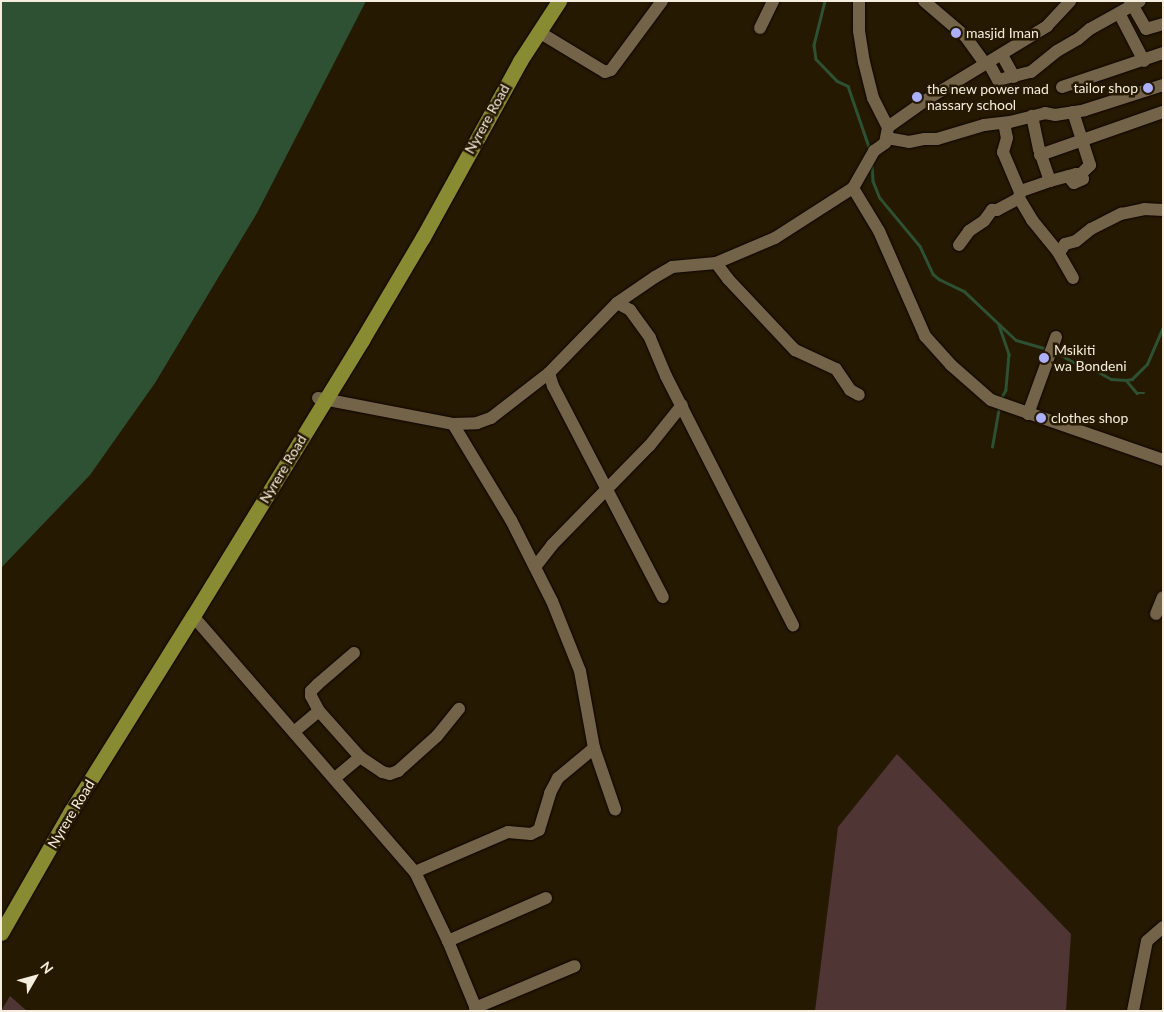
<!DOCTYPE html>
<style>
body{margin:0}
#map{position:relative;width:1164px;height:1012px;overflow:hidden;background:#251901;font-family:Lato,sans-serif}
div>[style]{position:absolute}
.green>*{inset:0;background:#503535}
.water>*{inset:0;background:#2d5132}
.stream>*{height:2.5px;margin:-1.25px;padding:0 1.25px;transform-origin:1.25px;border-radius:1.25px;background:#2d5132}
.roads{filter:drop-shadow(0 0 1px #0e0400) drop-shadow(0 0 1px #0e0400)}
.minor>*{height:12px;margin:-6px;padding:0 6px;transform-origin:6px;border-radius:6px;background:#726349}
.major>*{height:15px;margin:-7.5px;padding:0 7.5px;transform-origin:7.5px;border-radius:7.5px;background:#898b32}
.dots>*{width:14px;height:14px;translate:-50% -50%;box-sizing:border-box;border:2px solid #251901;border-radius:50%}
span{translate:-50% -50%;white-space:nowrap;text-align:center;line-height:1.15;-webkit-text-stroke:5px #251901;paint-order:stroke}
.poi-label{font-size:14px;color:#f5edde}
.left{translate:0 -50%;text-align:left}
.right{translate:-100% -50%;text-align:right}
.street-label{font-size:14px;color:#f5edde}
.frame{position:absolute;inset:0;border:2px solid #f5edde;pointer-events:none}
.north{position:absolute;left:10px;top:952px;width:50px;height:50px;-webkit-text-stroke:4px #251901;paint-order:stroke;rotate:52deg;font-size:14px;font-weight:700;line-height:20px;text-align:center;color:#f5edde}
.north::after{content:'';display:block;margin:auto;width:18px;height:22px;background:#f5edde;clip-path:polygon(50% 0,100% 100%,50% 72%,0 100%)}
</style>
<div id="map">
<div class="green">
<i style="clip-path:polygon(897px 754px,1071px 934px,1066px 1011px,815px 1011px,838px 827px)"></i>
<i style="clip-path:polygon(10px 996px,27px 1011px,1px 1011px)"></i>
</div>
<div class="water">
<i style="clip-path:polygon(1px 1px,366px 1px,257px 213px,155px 383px,90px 475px,1px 568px)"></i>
</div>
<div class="stream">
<i style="left:825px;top:1px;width:45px;rotate:104deg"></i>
<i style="left:814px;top:45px;width:14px;rotate:82deg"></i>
<i style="left:816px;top:59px;width:30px;rotate:46deg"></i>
<i style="left:837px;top:81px;width:12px;rotate:24deg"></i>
<i style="left:848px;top:86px;width:68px;rotate:71deg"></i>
<i style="left:872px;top:165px;width:16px;rotate:86deg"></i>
<i style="left:873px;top:181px;width:18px;rotate:68deg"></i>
<i style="left:880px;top:198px;width:62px;rotate:50.2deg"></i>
<i style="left:920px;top:246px;width:31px;rotate:65deg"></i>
<i style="left:933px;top:274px;width:8px;rotate:40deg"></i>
<i style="left:939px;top:279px;width:28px;rotate:26deg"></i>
<i style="left:964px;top:291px;width:71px;rotate:43.3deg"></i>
<i style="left:1016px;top:340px;width:33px;rotate:16deg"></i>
<i style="left:999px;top:325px;width:31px;rotate:71deg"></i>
<i style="left:1009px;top:354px;width:36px;rotate:95deg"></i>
<i style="left:1006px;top:390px;width:10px;rotate:119deg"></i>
<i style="left:1056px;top:352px;width:34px;rotate:30deg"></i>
<i style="left:1085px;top:369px;width:10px;rotate:6deg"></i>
<i style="left:1095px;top:370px;width:18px;rotate:29deg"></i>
<i style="left:1111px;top:379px;width:15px;rotate:4deg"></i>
<i style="left:1126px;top:380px;width:17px;rotate:50deg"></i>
<i style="left:1137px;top:393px;width:7px"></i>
<i style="left:1126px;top:380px;width:6px;rotate:-9deg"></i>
<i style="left:1132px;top:379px;width:21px;rotate:-45deg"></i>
<i style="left:1147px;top:364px;width:40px;rotate:-66.6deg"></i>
<i style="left:992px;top:447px;width:41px;rotate:-80.1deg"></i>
</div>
<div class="roads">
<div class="minor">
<i style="left:859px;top:1px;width:30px;rotate:90deg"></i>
<i style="left:859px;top:31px;width:31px;rotate:81deg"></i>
<i style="left:864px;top:62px;width:37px;rotate:76deg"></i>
<i style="left:873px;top:98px;width:33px;rotate:63deg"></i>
<i style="left:924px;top:1px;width:54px;rotate:40.5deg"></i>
<i style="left:965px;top:36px;width:34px;rotate:54deg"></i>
<i style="left:1130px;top:1px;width:32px;rotate:60deg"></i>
<i style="left:1146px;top:29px;width:18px;rotate:-16deg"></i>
<i style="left:1119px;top:13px;width:54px;rotate:62.5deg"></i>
<i style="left:760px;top:28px;width:30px;rotate:-64deg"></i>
<i style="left:539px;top:32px;width:77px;rotate:31.2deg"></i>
<i style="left:605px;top:72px;width:6px;rotate:-18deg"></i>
<i style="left:611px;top:70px;width:86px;rotate:-53.5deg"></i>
<i style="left:1002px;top:55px;width:25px;rotate:61deg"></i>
<i style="left:988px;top:62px;width:21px;rotate:61deg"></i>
<i style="left:998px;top:80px;width:34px;rotate:-14deg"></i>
<i style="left:1031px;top:72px;width:33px;rotate:-39deg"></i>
<i style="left:1057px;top:51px;width:24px;rotate:-30deg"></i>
<i style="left:1078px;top:39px;width:16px;rotate:-40deg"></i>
<i style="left:1090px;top:29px;width:57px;rotate:-29.2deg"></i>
<i style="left:1062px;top:87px;width:107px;rotate:-18.6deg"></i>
<i style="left:1073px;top:112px;width:56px;rotate:72.2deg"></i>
<i style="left:1090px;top:165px;width:13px;rotate:135deg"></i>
<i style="left:1004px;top:123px;width:15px;rotate:79deg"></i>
<i style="left:1007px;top:138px;width:15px;rotate:106deg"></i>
<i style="left:1003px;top:152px;width:43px;rotate:67deg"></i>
<i style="left:887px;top:138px;width:22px;rotate:10deg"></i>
<i style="left:909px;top:142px;width:16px;rotate:-11deg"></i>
<i style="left:925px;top:139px;width:12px"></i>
<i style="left:937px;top:139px;width:49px;rotate:-16.6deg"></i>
<i style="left:984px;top:125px;width:26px;rotate:-7deg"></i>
<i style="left:1010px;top:122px;width:36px;rotate:-14deg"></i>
<i style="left:1045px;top:113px;width:10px;rotate:11deg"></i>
<i style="left:1055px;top:115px;width:30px;rotate:-9deg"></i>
<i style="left:1085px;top:110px;width:82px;rotate:-17.8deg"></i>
<i style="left:1040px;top:155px;width:130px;rotate:-19.3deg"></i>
<i style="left:1050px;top:181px;width:27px;rotate:-15deg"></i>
<i style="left:1076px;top:174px;width:5px"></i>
<i style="left:1081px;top:174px;width:5px;rotate:68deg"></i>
<i style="left:1083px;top:179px;width:10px;rotate:156deg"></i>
<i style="left:1074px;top:183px;width:9px;rotate:-131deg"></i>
<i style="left:853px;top:188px;width:50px;rotate:58.8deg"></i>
<i style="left:879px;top:231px;width:115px;rotate:66.3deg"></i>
<i style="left:925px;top:336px;width:39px;rotate:48deg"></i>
<i style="left:951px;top:365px;width:53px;rotate:41.2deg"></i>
<i style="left:991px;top:400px;width:182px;rotate:19.2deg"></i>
<i style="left:1019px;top:198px;width:26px;rotate:59deg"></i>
<i style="left:1032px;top:220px;width:41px;rotate:50.9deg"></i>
<i style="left:1058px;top:252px;width:30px;rotate:60deg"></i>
<i style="left:959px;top:245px;width:17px;rotate:-54deg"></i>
<i style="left:969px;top:231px;width:18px;rotate:-34deg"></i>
<i style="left:984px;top:221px;width:14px;rotate:-54deg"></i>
<i style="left:992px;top:210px;width:5px"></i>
<i style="left:997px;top:210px;width:24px;rotate:-28deg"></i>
<i style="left:1018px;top:199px;width:9px;rotate:-69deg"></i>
<i style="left:1021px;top:191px;width:31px;rotate:-19deg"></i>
<i style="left:1050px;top:181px;width:34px;rotate:-109deg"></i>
<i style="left:1039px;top:149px;width:34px;rotate:-102deg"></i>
<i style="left:1059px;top:253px;width:11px;rotate:-56deg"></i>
<i style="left:1065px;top:244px;width:11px;rotate:-15deg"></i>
<i style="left:1076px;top:241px;width:19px;rotate:-39deg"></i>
<i style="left:1091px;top:229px;width:34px;rotate:-27deg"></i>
<i style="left:1121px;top:214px;width:24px;rotate:-12deg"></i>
<i style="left:1144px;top:209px;width:19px;rotate:3deg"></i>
<i style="left:716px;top:263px;width:20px;rotate:53deg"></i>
<i style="left:728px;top:279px;width:98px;rotate:46.7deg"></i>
<i style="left:795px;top:350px;width:45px;rotate:24.9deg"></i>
<i style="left:836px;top:369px;width:25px;rotate:56deg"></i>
<i style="left:850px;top:390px;width:10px;rotate:29deg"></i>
<i style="left:617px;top:303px;width:15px;rotate:28deg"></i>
<i style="left:630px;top:310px;width:34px;rotate:54deg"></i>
<i style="left:650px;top:338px;width:41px;rotate:67.2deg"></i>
<i style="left:666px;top:376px;width:280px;rotate:63deg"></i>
<i style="left:549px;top:373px;width:14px;rotate:73deg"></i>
<i style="left:553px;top:386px;width:238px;rotate:62.5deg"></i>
<i style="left:318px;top:398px;width:137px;rotate:10.9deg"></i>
<i style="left:453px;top:424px;width:24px;rotate:-2deg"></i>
<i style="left:477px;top:423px;width:15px;rotate:-20deg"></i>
<i style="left:491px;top:418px;width:73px;rotate:-37.8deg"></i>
<i style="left:549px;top:373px;width:98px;rotate:-45.8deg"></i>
<i style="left:617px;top:303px;width:46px;rotate:-34.4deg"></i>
<i style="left:655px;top:277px;width:20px;rotate:-30deg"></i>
<i style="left:672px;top:267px;width:44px;rotate:-5.2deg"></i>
<i style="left:716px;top:263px;width:64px;rotate:-23deg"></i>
<i style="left:775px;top:238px;width:93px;rotate:-32.7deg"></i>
<i style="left:853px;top:188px;width:43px;rotate:-60.4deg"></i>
<i style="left:874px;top:151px;width:14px;rotate:-36deg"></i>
<i style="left:885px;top:143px;width:16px;rotate:-79deg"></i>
<i style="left:888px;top:127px;width:47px;rotate:-35.4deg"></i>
<i style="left:926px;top:100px;width:142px;rotate:-31.4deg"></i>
<i style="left:1047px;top:26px;width:34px;rotate:-47deg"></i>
<i style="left:1028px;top:414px;width:82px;rotate:-70deg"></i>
<i style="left:453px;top:424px;width:112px;rotate:58.9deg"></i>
<i style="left:511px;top:520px;width:91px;rotate:63.2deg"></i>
<i style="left:552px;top:601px;width:75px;rotate:68.2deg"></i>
<i style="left:580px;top:671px;width:78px;rotate:79.7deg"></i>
<i style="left:594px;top:748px;width:65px;rotate:71deg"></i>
<i style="left:535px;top:567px;width:28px;rotate:-52deg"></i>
<i style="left:552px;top:545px;width:140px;rotate:-45.6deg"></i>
<i style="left:650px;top:445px;width:51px;rotate:-51.3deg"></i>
<i style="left:1156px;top:614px;width:18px;rotate:-68deg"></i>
<i style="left:193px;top:616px;width:339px;rotate:49.1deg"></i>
<i style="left:415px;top:872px;width:76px;rotate:64.4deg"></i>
<i style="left:448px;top:941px;width:76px;rotate:67.5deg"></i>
<i style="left:354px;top:653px;width:48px;rotate:139.3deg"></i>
<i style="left:318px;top:684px;width:10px;rotate:135deg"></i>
<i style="left:311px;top:691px;width:5px;rotate:90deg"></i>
<i style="left:311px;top:696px;width:17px;rotate:62deg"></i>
<i style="left:319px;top:711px;width:62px;rotate:48.3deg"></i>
<i style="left:295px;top:731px;width:31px;rotate:-40deg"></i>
<i style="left:335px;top:778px;width:33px;rotate:-40deg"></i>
<i style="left:360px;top:757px;width:27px;rotate:34deg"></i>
<i style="left:382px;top:772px;width:8px;rotate:14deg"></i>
<i style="left:390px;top:774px;width:9px;rotate:-21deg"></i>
<i style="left:398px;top:771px;width:52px;rotate:-41.9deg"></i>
<i style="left:437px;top:736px;width:35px;rotate:-51deg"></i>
<i style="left:415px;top:872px;width:101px;rotate:-23.3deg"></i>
<i style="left:508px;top:832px;width:23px;rotate:5deg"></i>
<i style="left:531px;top:834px;width:9px;rotate:-27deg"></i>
<i style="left:539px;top:830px;width:39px;rotate:-73deg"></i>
<i style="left:550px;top:793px;width:17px;rotate:-62deg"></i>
<i style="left:558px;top:778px;width:47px;rotate:-39.8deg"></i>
<i style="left:448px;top:941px;width:107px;rotate:-23.7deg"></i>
<i style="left:475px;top:1008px;width:108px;rotate:-22.8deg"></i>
<i style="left:1133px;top:1011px;width:71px;rotate:-78.7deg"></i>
<i style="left:1147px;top:941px;width:21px;rotate:-41deg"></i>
</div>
<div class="major">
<i style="left:1px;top:933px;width:141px;rotate:-60.2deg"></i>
<i style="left:71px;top:811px;width:230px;rotate:-58deg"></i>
<i style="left:193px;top:616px;width:324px;rotate:-58.5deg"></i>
<i style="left:362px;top:340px;width:120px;rotate:-59.4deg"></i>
<i style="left:423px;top:237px;width:201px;rotate:-61.1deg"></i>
<i style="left:520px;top:61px;width:72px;rotate:-57deg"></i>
</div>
</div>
<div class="dots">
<i style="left:956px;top:33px;background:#acaffb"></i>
<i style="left:1148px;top:88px;background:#acaffb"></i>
<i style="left:917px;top:97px;background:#acaffb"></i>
<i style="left:1044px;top:358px;background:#acaffb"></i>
<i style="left:1041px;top:418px;background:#acaffb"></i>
</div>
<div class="poi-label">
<span class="left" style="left:966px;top:33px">masjid Iman</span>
<span class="right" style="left:1138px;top:88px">tailor shop</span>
<span class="left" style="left:927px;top:97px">the new power mad<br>nassary school</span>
<span class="left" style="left:1054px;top:358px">Msikiti<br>wa Bondeni</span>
<span class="left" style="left:1051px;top:418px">clothes shop</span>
</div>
<div class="street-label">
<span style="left:487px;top:119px;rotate:-61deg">Nyrere Road</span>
<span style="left:283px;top:469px;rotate:-59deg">Nyrere Road</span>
<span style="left:71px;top:814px;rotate:-59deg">Nyrere Road</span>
</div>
<div class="frame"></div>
<div class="north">N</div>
</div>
